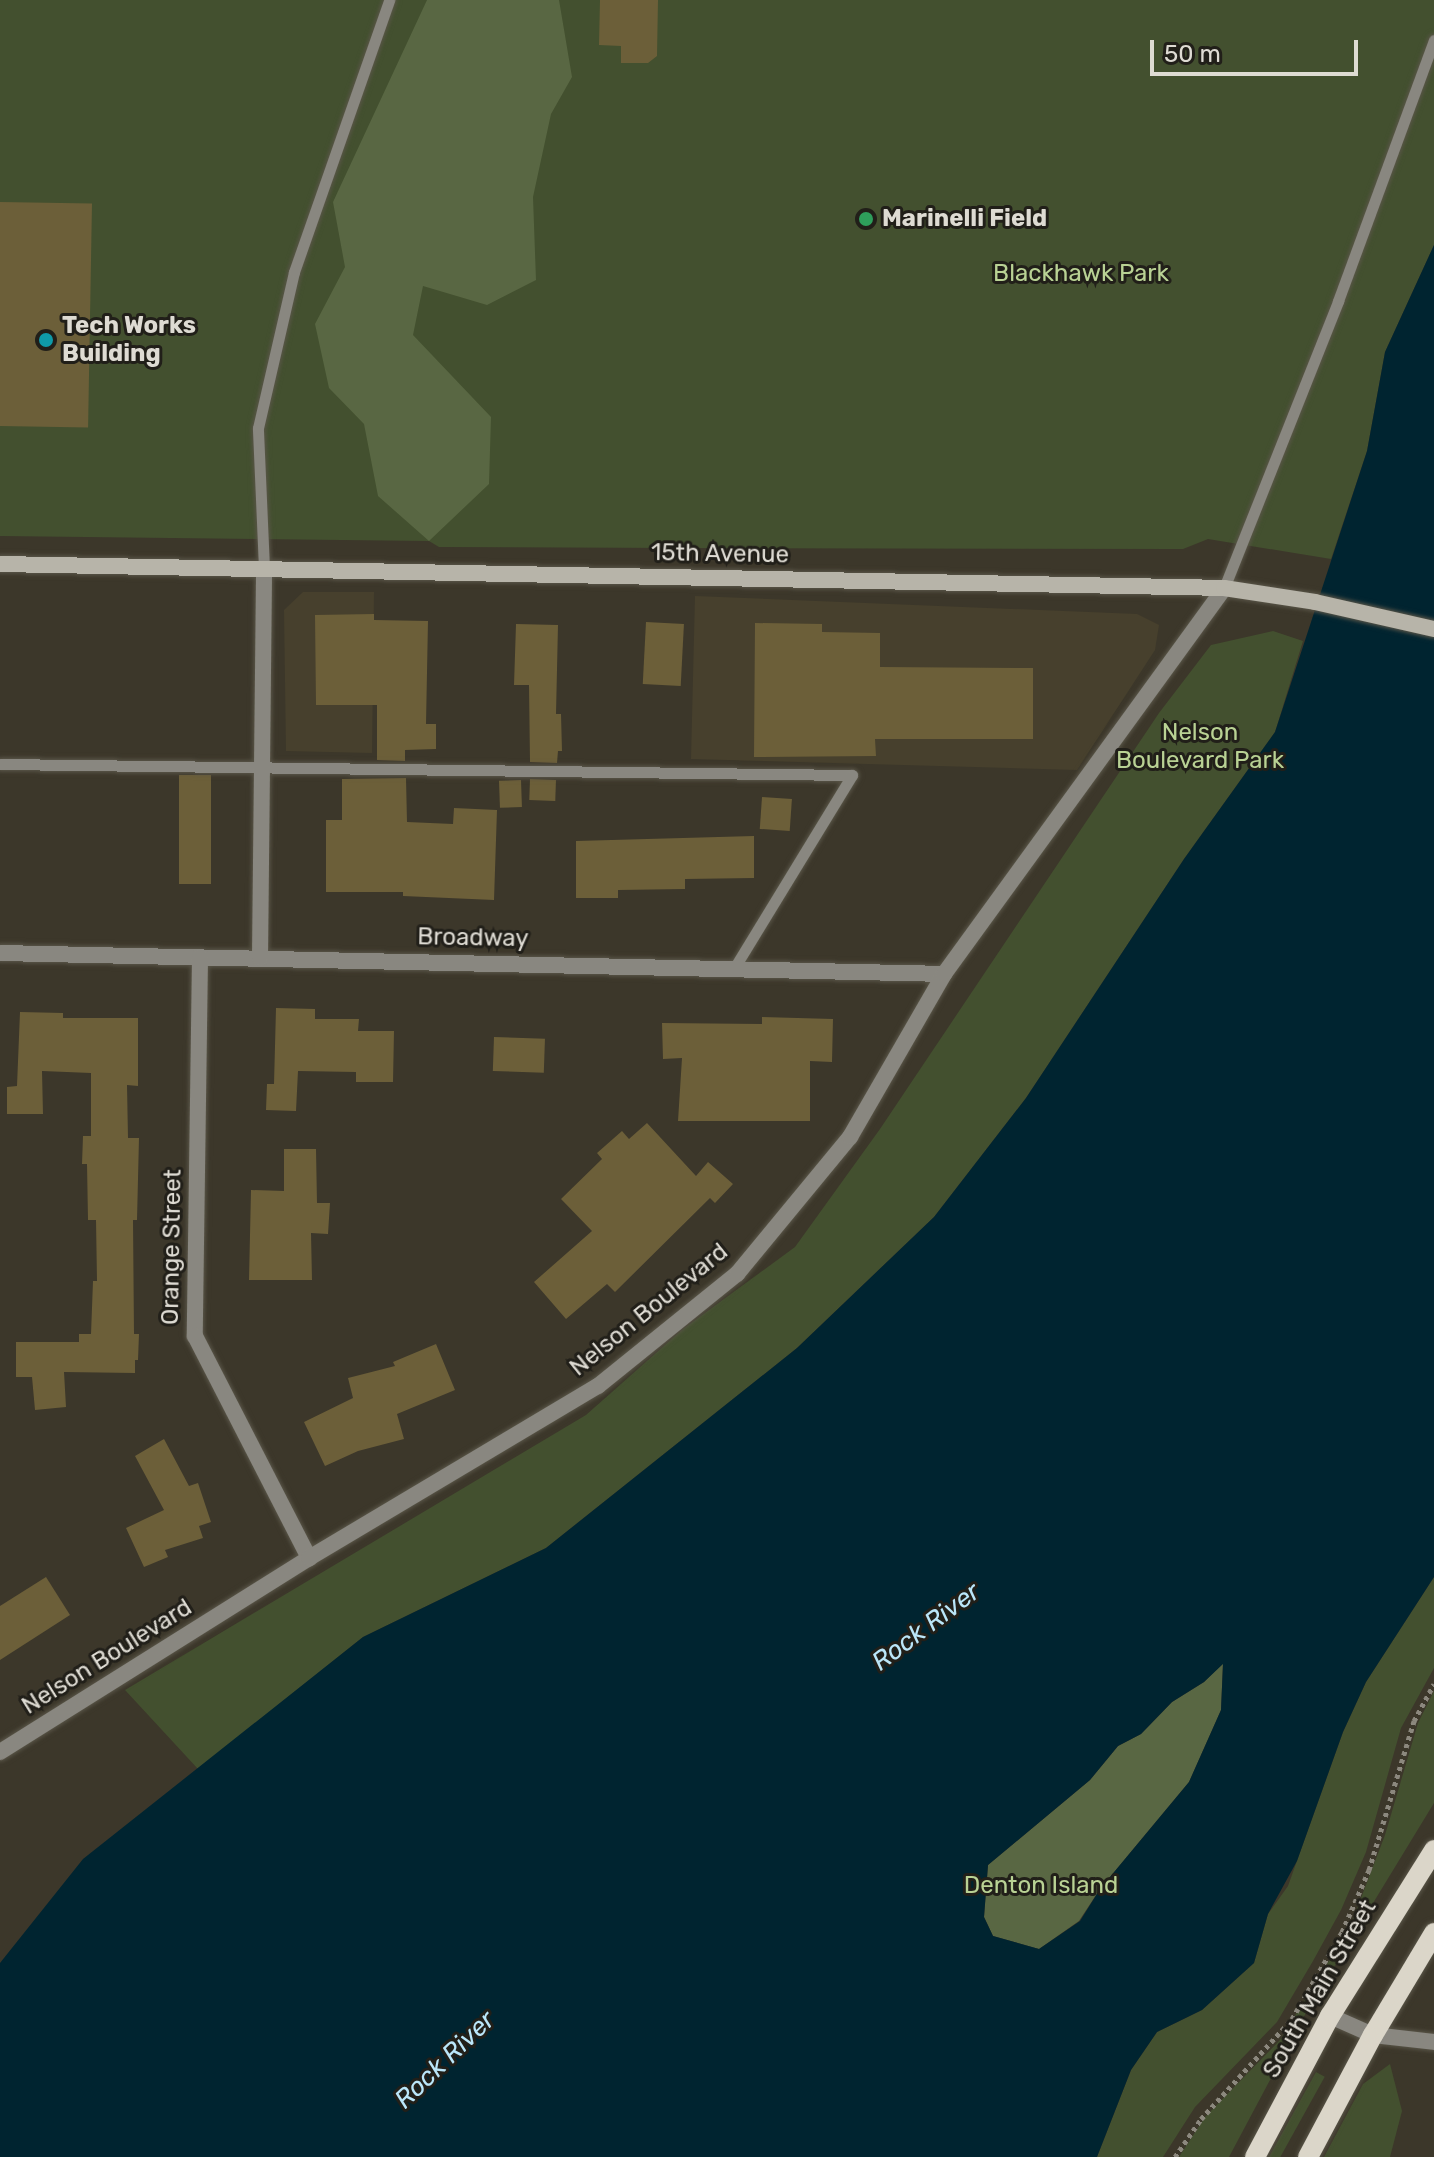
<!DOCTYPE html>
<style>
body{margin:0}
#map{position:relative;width:1434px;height:2157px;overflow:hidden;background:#3c372a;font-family:Rubik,sans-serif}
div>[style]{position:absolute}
.built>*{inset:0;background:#47402d}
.green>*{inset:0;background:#43502f;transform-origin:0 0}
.forest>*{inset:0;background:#596743}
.water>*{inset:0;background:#002430}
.building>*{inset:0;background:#6c5f39;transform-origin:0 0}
.path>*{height:5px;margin-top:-2.5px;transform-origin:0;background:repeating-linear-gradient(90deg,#8c887e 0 4px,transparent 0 8px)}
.roads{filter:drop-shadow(0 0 2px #595548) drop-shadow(0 0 2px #595548)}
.service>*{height:11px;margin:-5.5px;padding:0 5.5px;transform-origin:5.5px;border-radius:5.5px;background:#898780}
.minor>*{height:16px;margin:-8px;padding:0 8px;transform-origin:8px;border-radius:8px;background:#898780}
.secondary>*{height:16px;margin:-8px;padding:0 8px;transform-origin:8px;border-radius:8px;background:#b7b4a9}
.primary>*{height:20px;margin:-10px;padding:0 10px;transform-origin:10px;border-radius:10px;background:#dbd6c9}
.dots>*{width:22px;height:22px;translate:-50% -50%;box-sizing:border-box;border:4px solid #211f19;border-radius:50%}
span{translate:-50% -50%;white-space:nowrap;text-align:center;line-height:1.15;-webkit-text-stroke:6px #211f19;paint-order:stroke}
.poi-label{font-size:24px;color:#dedbd3;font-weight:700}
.left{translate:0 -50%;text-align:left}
.park-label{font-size:24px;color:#b9d294}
.street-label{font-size:24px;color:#dedbd3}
.water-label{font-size:26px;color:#bae6f9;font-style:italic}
.scale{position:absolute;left:1150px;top:40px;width:208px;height:36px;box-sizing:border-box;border:4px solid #dedbd3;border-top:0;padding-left:10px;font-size:24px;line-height:28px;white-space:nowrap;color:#dedbd3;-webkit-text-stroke:6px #211f19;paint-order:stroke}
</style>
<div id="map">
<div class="built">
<i style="clip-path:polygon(303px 592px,374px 592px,372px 753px,286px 751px,284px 610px)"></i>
<i style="clip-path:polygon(695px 596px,1137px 614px,1159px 625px,1155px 650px,1077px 770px,691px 759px)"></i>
</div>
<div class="green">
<i style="clip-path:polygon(0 0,1434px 0,1434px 245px,1385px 352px,1367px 451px,1331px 559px,1208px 539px,1183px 549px,676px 548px,439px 547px,429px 541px,0 536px)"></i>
<i style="clip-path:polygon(1273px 631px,1303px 641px,1275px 732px,1184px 859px,1026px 1098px,934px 1217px,797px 1348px,546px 1548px,363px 1637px,198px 1769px,125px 1690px,586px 1415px,683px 1329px,795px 1247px,880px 1129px,1159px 713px,1211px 645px)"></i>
<i style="clip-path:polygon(1434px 1577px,1434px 1668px,1401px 1728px,1366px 1852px,1341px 1910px,1313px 1961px,1277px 2022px,1195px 2107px,1163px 2157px,1097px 2157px,1131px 2070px,1157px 2032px,1202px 2010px,1254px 1963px,1268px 1914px,1288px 1886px,1343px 1732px,1366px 1682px)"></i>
<i style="clip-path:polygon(1434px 1691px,1434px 1803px,1303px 2018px,1229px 2157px,1179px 2157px,1205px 2117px,1280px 2040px,1350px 1927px,1385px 1835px,1418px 1723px)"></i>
<i style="clip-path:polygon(1390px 2064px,1402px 2111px,1390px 2157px,1324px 2157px,1363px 2084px)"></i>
<i style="left:1316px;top:2072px;width:10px;height:97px;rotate:29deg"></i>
</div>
<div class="forest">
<i style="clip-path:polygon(427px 0,559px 0,572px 77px,551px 114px,533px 197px,536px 280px,487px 305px,423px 286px,413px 335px,491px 417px,489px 484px,429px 541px,378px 496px,364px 424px,329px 388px,315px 324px,345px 267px,333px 202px)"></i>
<i style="clip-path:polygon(1223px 1663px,1221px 1710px,1189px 1782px,1100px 1889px,1079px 1921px,1039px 1949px,993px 1936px,984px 1917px,988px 1865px,1090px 1780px,1118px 1746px,1141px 1734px,1172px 1702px,1204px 1682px)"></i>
</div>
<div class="water">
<i style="clip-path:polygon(evenodd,1434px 245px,1434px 1577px,1366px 1682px,1343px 1732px,1297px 1861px,1268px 1914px,1254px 1963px,1202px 2010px,1157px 2032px,1131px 2070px,1097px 2157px,0 2157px,0 1963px,83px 1859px,363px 1637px,546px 1548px,797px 1348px,934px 1217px,1026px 1098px,1184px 859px,1275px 732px,1367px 451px,1385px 352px,1434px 245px,1223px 1664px,1221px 1710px,1189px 1782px,1100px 1889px,1080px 1921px,1039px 1949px,993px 1936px,984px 1917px,988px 1865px,1090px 1780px,1118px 1746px,1141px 1734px,1172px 1702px,1204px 1682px,1223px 1664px)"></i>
</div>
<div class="building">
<i style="clip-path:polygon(600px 0,658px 0,657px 56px,648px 63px,621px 63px,621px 46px,599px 45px)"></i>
<i style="left:0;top:202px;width:92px;height:224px;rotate:1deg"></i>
<i style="clip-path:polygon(374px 614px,374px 620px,428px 621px,426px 724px,436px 724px,436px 749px,405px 750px,405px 761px,377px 760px,377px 705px,316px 705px,315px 615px)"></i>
<i style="left:646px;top:622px;width:38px;height:62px;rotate:3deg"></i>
<i style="clip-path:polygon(755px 623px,822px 624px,822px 632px,880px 633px,880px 667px,1033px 668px,1033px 739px,875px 739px,876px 756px,754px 757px)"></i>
<i style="clip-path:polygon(516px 624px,558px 625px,556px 714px,561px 714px,562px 751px,558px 751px,557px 763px,530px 762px,529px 685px,514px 685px)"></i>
<i style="left:179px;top:775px;width:32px;height:109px"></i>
<i style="clip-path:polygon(406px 778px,407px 822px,453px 824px,454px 808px,497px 810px,494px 900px,403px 896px,403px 892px,326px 892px,326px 820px,342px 820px,342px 779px)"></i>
<i style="left:530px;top:779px;width:26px;height:21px;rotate:2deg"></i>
<i style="left:521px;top:780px;width:27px;height:22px;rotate:88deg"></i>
<i style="left:762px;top:797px;width:30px;height:32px;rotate:4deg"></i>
<i style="clip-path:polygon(754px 836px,754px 878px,685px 879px,685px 889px,618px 890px,618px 898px,576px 898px,576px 841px)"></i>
<i style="clip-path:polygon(276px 1008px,315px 1009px,315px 1019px,359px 1019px,358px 1031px,394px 1031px,393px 1082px,356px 1082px,356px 1072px,298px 1071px,296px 1111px,266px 1110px,267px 1084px,274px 1084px)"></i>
<i style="clip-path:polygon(20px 1012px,63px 1013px,63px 1018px,138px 1018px,138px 1086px,127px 1085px,128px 1138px,139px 1138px,137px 1220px,133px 1220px,134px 1334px,139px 1334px,138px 1360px,135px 1360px,135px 1373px,64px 1372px,66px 1407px,35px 1410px,32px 1377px,16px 1377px,16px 1342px,79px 1342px,79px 1334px,91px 1334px,93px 1281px,97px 1281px,96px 1220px,88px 1220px,87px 1164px,82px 1164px,83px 1136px,91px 1136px,91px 1073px,42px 1071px,43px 1114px,7px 1114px,7px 1087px,17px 1086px)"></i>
<i style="clip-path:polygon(762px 1017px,833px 1019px,832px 1062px,810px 1061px,810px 1121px,678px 1121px,682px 1058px,663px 1059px,662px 1023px,762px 1024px)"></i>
<i style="left:494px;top:1037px;width:51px;height:34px;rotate:2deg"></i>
<i style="clip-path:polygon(647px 1123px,696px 1176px,708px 1162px,733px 1184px,715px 1203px,710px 1198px,615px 1292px,607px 1284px,566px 1319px,534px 1282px,592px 1231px,561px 1199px,602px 1159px,597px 1153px,622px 1131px,629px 1139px)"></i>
<i style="clip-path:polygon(284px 1149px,316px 1149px,317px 1203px,330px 1203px,328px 1234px,311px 1233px,312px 1280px,249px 1280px,251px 1190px,284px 1191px)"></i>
<i style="clip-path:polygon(436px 1344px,455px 1390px,397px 1414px,404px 1439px,358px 1451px,325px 1466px,304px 1422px,353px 1398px,348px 1378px,395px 1366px,393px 1362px)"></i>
<i style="clip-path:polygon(164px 1439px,189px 1486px,198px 1483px,211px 1522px,199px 1526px,203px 1538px,165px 1550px,168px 1557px,144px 1567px,126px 1528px,164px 1510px,135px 1456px)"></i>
<i style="clip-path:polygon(46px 1577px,70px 1615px,0 1660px,0 1606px)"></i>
</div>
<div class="path">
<i style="left:1175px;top:2157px;width:46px;rotate:-55.6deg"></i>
<i style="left:1201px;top:2119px;width:135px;rotate:-47.7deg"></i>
<i style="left:1292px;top:2019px;width:100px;rotate:-60.1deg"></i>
<i style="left:1342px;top:1932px;width:68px;rotate:-66.5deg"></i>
<i style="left:1369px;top:1870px;width:156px;rotate:-73.2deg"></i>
<i style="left:1414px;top:1721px;width:42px;rotate:-61.6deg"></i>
</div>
<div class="roads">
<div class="service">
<i style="left:264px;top:568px;width:140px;rotate:-92.5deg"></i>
<i style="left:258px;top:428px;width:160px;rotate:-77deg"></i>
<i style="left:294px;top:272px;width:288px;rotate:-70.7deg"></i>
<i style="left:1224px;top:588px;width:309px;rotate:-68.3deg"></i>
<i style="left:1338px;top:301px;width:278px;rotate:-69.8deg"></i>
<i style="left:0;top:764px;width:852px;rotate:0.74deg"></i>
<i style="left:852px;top:775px;width:225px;rotate:121.4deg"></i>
</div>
<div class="minor">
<i style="left:0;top:953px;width:944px;rotate:1.27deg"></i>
<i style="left:200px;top:957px;width:379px;rotate:90.8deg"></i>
<i style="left:195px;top:1336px;width:250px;rotate:62.8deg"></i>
<i style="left:260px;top:958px;width:390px;rotate:-89.4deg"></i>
<i style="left:0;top:1752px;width:365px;rotate:-32.1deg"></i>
<i style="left:309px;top:1558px;width:336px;rotate:-30.8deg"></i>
<i style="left:598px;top:1386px;width:179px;rotate:-38.9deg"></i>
<i style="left:737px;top:1274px;width:178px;rotate:-50.5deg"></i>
<i style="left:850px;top:1137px;width:188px;rotate:-60deg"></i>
<i style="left:944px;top:974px;width:477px;rotate:-54deg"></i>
<i style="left:1330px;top:2016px;width:47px;rotate:23.8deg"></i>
<i style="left:1373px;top:2035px;width:61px;rotate:6.5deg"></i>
</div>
<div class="secondary">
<i style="left:0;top:564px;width:1224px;rotate:1.12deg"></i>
<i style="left:1224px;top:588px;width:92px;rotate:8.7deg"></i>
<i style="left:1315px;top:602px;width:122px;rotate:12.8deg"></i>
</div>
<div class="primary">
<i style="left:1255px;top:2157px;width:160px;rotate:-62deg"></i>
<i style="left:1330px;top:2016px;width:196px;rotate:-57.9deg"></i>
<i style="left:1308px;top:2157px;width:138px;rotate:-62deg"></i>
<i style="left:1373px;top:2035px;width:119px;rotate:-59.1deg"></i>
</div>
</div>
<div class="dots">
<i style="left:866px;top:219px;background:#2e9e5b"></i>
<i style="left:46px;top:340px;background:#0f9aa8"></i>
</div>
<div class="poi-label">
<span class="left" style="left:882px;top:219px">Marinelli Field</span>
<span class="left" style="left:62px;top:340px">Tech Works<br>Building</span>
</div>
<div class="park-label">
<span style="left:1081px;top:274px">Blackhawk Park</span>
<span style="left:1200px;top:747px">Nelson<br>Boulevard Park</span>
<span style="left:1041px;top:1886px">Denton Island</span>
</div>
<div class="street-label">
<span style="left:720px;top:554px;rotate:1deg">15th Avenue</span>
<span style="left:473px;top:938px;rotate:1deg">Broadway</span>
<span style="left:172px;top:1247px;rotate:-89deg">Orange Street</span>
<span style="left:649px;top:1310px;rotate:-39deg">Nelson Boulevard</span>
<span style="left:107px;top:1657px;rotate:-32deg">Nelson Boulevard</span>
<span style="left:1320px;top:1989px;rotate:-60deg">South Main Street</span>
</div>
<div class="water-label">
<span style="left:926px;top:1627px;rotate:-37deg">Rock River</span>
<span style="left:445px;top:2060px;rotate:-44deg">Rock River</span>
</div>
<div class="scale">50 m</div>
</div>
